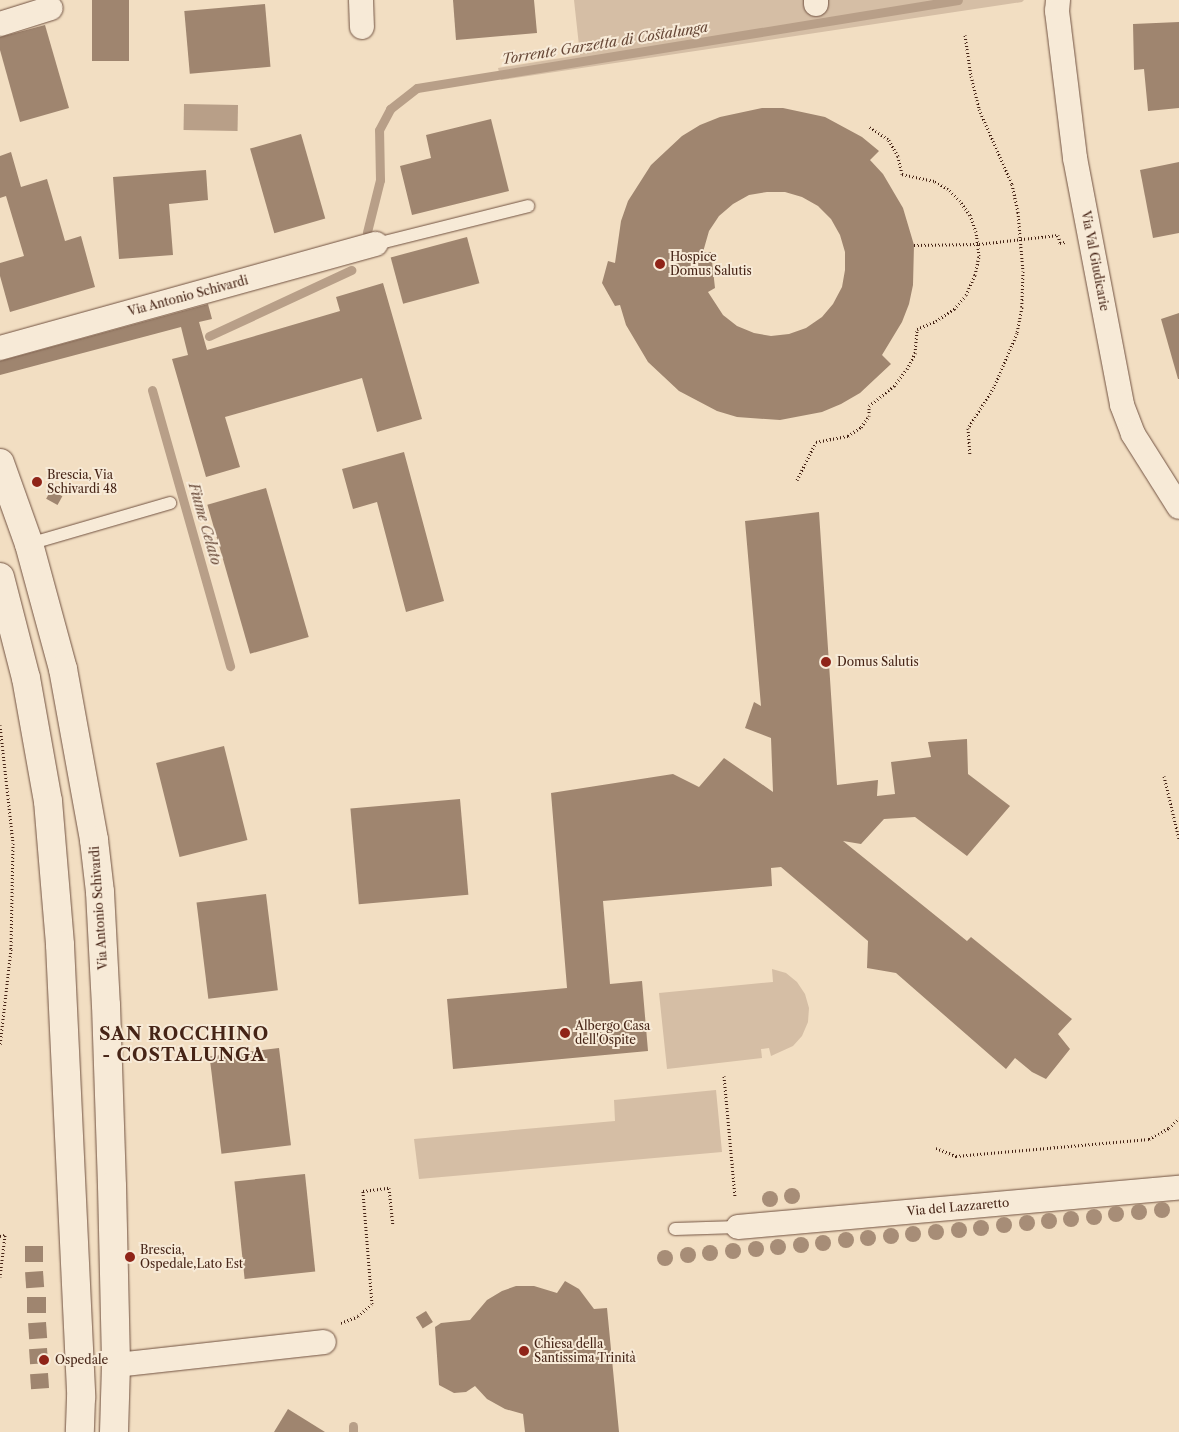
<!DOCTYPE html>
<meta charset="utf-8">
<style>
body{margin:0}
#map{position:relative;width:1179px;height:1432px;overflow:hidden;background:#f2dec2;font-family:"Libre Caslon Text",serif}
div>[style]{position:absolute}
.green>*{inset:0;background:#d5bea5}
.water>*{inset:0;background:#b89f88;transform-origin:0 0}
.stream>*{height:9px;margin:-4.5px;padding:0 4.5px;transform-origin:4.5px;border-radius:4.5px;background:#b89f88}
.building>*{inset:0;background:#9f856f;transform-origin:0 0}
.path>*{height:3px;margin-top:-1.5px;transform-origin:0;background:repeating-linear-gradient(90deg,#462416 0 1px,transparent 0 3.5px)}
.roads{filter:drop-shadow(0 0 1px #715241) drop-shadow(0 0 1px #715241)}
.lane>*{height:12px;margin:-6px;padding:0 6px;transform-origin:6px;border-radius:6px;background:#f7ead7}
.street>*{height:24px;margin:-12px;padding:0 12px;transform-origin:12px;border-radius:12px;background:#f7ead7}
.secondary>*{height:28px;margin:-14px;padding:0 14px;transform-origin:14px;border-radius:14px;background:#f7ead7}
.trees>*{width:16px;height:16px;margin:-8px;border-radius:50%;background:#a78d77}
.dots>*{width:14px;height:14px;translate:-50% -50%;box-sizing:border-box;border:2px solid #f7ead7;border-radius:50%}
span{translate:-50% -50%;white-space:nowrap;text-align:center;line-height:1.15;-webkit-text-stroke:4px #f7ead7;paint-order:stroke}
.poi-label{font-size:12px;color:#462416}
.left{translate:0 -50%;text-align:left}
.street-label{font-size:12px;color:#462416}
.water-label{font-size:14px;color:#684938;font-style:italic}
.district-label{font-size:18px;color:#462416;font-weight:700;letter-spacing:1px}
</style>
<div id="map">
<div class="green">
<i style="clip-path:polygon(574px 0,1024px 0,1022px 2px,501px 80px,498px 68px,580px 55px)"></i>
<i style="clip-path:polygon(772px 969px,786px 973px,797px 982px,805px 994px,809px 1008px,808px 1022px,802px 1036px,793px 1046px,771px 1056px,769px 1048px,761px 1049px,762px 1058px,667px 1069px,659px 993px,773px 982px)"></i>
<i style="clip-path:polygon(716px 1090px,722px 1152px,419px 1179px,414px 1139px,615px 1121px,614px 1100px)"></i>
</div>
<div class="water">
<i style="left:184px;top:104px;width:54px;height:26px;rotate:1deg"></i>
</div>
<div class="stream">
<i style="left:367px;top:232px;width:54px;rotate:-76deg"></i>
<i style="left:380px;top:180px;width:50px;rotate:-91.1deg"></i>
<i style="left:379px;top:130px;width:24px;rotate:-62deg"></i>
<i style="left:390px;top:109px;width:34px;rotate:-38deg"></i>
<i style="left:417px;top:88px;width:548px;rotate:-9.24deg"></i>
<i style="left:209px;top:336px;width:157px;rotate:-24.9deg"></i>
<i style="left:152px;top:390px;width:287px;rotate:74.2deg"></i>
<i style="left:353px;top:1426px;width:6px;rotate:90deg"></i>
</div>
<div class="building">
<i style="left:92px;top:0;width:37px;height:61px"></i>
<i style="clip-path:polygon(453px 0,534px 0,537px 33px,456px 40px)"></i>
<i style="left:265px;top:4px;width:63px;height:81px;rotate:85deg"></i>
<i style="clip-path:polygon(1179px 22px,1179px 108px,1148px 111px,1144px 69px,1134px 70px,1133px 24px)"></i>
<i style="clip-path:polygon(45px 25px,69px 108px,20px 122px,0 50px,0 37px)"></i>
<i style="clip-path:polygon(evenodd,762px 108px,783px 108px,825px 117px,862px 137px,879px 151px,870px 160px,883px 174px,903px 208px,914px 245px,913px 285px,909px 304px,902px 322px,882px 355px,891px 364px,860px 393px,841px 404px,822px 412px,780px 420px,737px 417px,717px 411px,679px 391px,648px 362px,626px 325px,620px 305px,615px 306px,602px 283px,608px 261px,615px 263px,621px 221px,628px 201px,651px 165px,682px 136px,700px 125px,720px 117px,762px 108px,767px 192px,785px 192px,802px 197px,818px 206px,831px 219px,840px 235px,845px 252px,845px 270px,842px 287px,833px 304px,822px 317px,806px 328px,789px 334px,771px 336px,754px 333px,737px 326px,723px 315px,708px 292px,715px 288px,711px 252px,703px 252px,709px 231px,719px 216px,733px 204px,749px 195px,767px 192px)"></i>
<i style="clip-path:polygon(491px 119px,509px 191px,412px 215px,400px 166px,431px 158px,426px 135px)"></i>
<i style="left:301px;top:134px;width:88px;height:53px;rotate:74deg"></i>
<i style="clip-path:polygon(11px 152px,21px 187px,47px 179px,65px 241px,81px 236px,95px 287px,10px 312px,0 276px,0 263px,24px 256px,6px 196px,0 198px,0 156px)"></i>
<i style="clip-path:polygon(1179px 162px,1179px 233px,1153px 238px,1140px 170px)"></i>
<i style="clip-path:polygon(206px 170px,208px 200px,169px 204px,173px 255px,119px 259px,113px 177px)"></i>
<i style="left:467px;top:237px;width:48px;height:79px;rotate:75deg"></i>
<i style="clip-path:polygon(383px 283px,422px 419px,377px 432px,362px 378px,225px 417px,240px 467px,206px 477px,172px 359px,188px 355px,181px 327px,0 375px,0 361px,208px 304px,212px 319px,199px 322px,207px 350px,340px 311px,336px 297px)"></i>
<i style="clip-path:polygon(1179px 313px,1179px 379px,1178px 379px,1161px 319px)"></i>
<i style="clip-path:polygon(404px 452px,444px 601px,406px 612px,377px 502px,353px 509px,342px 469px)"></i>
<i style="left:266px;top:488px;width:155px;height:61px;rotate:74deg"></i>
<i style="left:51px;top:490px;width:13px;height:10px;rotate:29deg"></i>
<i style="clip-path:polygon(819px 512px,837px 785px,878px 780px,877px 796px,895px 794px,891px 762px,931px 757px,928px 742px,967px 739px,968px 774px,1010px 806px,967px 856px,915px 817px,884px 819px,861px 844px,843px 841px,967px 941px,971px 937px,1072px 1019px,1058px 1034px,1070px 1049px,1046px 1079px,1032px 1072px,1015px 1058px,1006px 1069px,896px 973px,867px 968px,868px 941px,781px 867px,771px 868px,772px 886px,603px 901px,610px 984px,642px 981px,648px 1051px,453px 1069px,447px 999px,567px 988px,551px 793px,673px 774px,699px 787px,724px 758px,773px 792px,771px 738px,745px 728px,754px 702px,761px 706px,745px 521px)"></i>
<i style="left:224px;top:746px;width:97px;height:70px;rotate:76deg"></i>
<i style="left:460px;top:799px;width:96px;height:110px;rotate:85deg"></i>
<i style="left:266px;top:894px;width:97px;height:70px;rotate:83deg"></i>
<i style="left:279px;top:1048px;width:98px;height:70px;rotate:83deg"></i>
<i style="left:305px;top:1174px;width:98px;height:71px;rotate:84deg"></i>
<i style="left:43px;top:1246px;width:16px;height:18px;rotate:90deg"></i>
<i style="left:43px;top:1271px;width:16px;height:18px;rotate:86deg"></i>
<i style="clip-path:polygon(565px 1281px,579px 1289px,594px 1309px,607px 1308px,619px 1432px,525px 1432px,523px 1414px,505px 1409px,487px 1399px,475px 1386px,466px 1392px,454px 1393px,439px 1385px,435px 1327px,441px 1323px,470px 1320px,487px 1300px,502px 1291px,516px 1286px,534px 1286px,557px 1293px)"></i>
<i style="left:46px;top:1297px;width:16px;height:19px;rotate:90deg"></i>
<i style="left:426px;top:1311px;width:13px;height:12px;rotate:58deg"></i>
<i style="left:46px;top:1322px;width:16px;height:18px;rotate:86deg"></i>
<i style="left:47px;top:1348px;width:15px;height:18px;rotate:86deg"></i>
<i style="left:48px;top:1373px;width:15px;height:18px;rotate:86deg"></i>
<i style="clip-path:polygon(288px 1409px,325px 1432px,274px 1432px)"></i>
</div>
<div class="path">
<i style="left:965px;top:35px;width:41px;rotate:81.7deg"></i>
<i style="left:971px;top:76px;width:34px;rotate:76deg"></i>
<i style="left:979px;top:109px;width:82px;rotate:66.3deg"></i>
<i style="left:1012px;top:184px;width:29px;rotate:78deg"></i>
<i style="left:1018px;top:212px;width:59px;rotate:85.2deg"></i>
<i style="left:1023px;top:271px;width:36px;rotate:92deg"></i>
<i style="left:1022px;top:307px;width:26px;rotate:101deg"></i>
<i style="left:1017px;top:333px;width:59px;rotate:113.1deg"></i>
<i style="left:994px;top:387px;width:49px;rotate:122.4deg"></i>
<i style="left:968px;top:428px;width:26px;rotate:86deg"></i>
<i style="left:914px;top:245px;width:65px;rotate:-0.9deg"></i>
<i style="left:979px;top:244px;width:80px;rotate:-6.5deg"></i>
<i style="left:1058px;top:235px;width:8px;rotate:76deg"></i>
<i style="left:1060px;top:243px;width:5px;rotate:-11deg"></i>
<i style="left:797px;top:480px;width:42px;rotate:-63.4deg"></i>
<i style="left:816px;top:442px;width:33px;rotate:-11deg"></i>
<i style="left:848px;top:436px;width:16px;rotate:-35deg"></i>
<i style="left:861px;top:427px;width:14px;rotate:-54deg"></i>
<i style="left:869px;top:416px;width:10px;rotate:-90deg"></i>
<i style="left:869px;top:406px;width:32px;rotate:-39deg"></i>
<i style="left:894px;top:386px;width:21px;rotate:-53deg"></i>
<i style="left:907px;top:369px;width:18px;rotate:-63deg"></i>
<i style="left:915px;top:353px;width:24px;rotate:-85deg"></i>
<i style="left:917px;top:329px;width:21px;rotate:-23deg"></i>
<i style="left:936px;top:321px;width:22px;rotate:-34deg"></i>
<i style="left:954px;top:309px;width:18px;rotate:-49deg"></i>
<i style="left:966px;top:295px;width:22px;rotate:-66deg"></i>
<i style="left:975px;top:275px;width:19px;rotate:-78deg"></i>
<i style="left:979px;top:256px;width:24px;rotate:-97deg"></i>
<i style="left:976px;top:232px;width:18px;rotate:-109deg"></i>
<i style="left:970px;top:215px;width:17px;rotate:-126deg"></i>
<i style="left:960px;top:201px;width:17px;rotate:-135deg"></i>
<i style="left:948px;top:189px;width:16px;rotate:-150deg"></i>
<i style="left:934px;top:181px;width:33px;rotate:-168deg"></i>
<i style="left:902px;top:174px;width:18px;rotate:-103deg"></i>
<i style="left:898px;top:156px;width:20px;rotate:-120deg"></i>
<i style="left:888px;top:139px;width:22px;rotate:-148deg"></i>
<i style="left:0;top:725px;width:119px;rotate:83.7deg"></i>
<i style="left:13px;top:843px;width:106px;rotate:91.1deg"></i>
<i style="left:11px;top:949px;width:98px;rotate:96.5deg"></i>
<i style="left:1164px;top:776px;width:65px;rotate:76.6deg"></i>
<i style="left:724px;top:1076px;width:121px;rotate:84.8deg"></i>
<i style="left:936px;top:1148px;width:22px;rotate:22deg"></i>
<i style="left:956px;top:1156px;width:194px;rotate:-5deg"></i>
<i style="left:1149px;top:1139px;width:23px;rotate:-29deg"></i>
<i style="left:1169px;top:1128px;width:14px;rotate:-45deg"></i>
<i style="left:0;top:1236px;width:5px;rotate:-11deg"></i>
<i style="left:5px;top:1235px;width:42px;rotate:96.8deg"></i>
<i style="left:341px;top:1323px;width:18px;rotate:-22deg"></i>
<i style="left:358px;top:1316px;width:18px;rotate:-41deg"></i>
<i style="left:372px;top:1304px;width:113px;rotate:-94.6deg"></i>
<i style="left:363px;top:1191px;width:26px;rotate:-7deg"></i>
<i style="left:389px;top:1188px;width:37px;rotate:84deg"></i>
</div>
<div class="roads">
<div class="lane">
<i style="left:376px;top:244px;width:157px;rotate:-14deg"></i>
<i style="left:29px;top:544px;width:147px;rotate:-16.2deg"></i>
<i style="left:675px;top:1229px;width:63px;rotate:-1.8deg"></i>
</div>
<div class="street">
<i style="left:361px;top:0;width:27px;rotate:88deg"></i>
<i style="left:816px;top:0;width:4px;rotate:90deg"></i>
<i style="left:1058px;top:0;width:11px;rotate:95deg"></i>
<i style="left:1057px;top:11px;width:148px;rotate:83deg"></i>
<i style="left:1075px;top:158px;width:251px;rotate:79.2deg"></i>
<i style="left:1122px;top:405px;width:31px;rotate:69deg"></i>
<i style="left:1133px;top:434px;width:86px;rotate:57.8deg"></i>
<i style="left:0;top:24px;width:53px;rotate:-17.4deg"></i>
<i style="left:0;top:348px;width:390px;rotate:-15.5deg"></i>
<i style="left:738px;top:1227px;width:443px;rotate:-5.1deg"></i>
<i style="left:116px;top:1365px;width:209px;rotate:-6.3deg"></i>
</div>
<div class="secondary">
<i style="left:0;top:463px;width:86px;rotate:70.3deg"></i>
<i style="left:29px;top:544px;width:130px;rotate:74.8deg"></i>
<i style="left:63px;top:669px;width:174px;rotate:79.7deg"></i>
<i style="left:94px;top:840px;width:52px;rotate:83.4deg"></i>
<i style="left:100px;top:892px;width:113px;rotate:87deg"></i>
<i style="left:106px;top:1005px;width:181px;rotate:88.1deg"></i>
<i style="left:112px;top:1186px;width:179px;rotate:88.7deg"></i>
<i style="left:116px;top:1365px;width:67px;rotate:91.7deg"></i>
<i style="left:0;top:577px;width:104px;rotate:75.6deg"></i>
<i style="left:26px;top:678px;width:125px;rotate:79.9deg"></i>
<i style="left:48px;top:801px;width:144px;rotate:85.2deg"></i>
<i style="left:60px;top:945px;width:453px;rotate:87.3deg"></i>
<i style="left:81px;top:1398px;width:34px;rotate:92deg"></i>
</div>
</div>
<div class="trees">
<i style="left:792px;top:1196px"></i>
<i style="left:770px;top:1199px"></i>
<i style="left:1162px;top:1210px"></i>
<i style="left:1139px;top:1212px"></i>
<i style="left:1116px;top:1214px"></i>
<i style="left:1094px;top:1217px"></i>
<i style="left:1071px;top:1219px"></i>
<i style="left:1049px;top:1221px"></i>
<i style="left:1027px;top:1223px"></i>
<i style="left:1004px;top:1225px"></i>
<i style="left:981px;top:1228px"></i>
<i style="left:959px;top:1230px"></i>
<i style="left:936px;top:1232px"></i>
<i style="left:913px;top:1234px"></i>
<i style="left:891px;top:1236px"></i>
<i style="left:868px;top:1238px"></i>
<i style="left:846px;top:1240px"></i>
<i style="left:823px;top:1243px"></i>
<i style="left:801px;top:1245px"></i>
<i style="left:778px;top:1247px"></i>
<i style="left:756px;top:1249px"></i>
<i style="left:733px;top:1251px"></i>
<i style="left:710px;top:1253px"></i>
<i style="left:688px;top:1255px"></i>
<i style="left:665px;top:1258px"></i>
</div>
<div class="dots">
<i style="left:660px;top:264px;background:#8f2418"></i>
<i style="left:37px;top:482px;background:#8f2418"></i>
<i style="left:826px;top:662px;background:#8f2418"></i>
<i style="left:565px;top:1033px;background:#8f2418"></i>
<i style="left:130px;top:1257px;background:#8f2418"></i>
<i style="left:524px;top:1351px;background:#8f2418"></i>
<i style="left:44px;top:1360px;background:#8f2418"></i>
</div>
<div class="poi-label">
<span class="left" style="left:670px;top:264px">Hospice<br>Domus Salutis</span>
<span class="left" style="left:47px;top:482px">Brescia, Via<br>Schivardi 48</span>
<span class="left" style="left:837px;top:662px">Domus Salutis</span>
<span class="left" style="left:575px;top:1033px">Albergo Casa<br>dell'Ospite</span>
<span class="left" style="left:140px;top:1257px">Brescia,<br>Ospedale,Lato Est</span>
<span class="left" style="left:534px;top:1351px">Chiesa della<br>Santissima Trinità</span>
<span class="left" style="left:55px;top:1360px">Ospedale</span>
</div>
<div class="street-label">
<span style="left:1095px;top:261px;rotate:79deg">Via Val Giudicarie</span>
<span style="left:188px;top:296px;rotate:-15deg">Via Antonio Schivardi</span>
<span style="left:99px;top:908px;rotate:-94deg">Via Antonio Schivardi</span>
<span style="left:958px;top:1207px;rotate:-5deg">Via del Lazzaretto</span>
</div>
<div class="water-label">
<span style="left:605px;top:43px;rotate:-9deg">Torrente Garzetta di Costalunga</span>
<span style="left:205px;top:524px;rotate:74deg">Fiume Celato</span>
</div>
<div class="district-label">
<span style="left:184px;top:1045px">SAN ROCCHINO<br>- COSTALUNGA</span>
</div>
</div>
